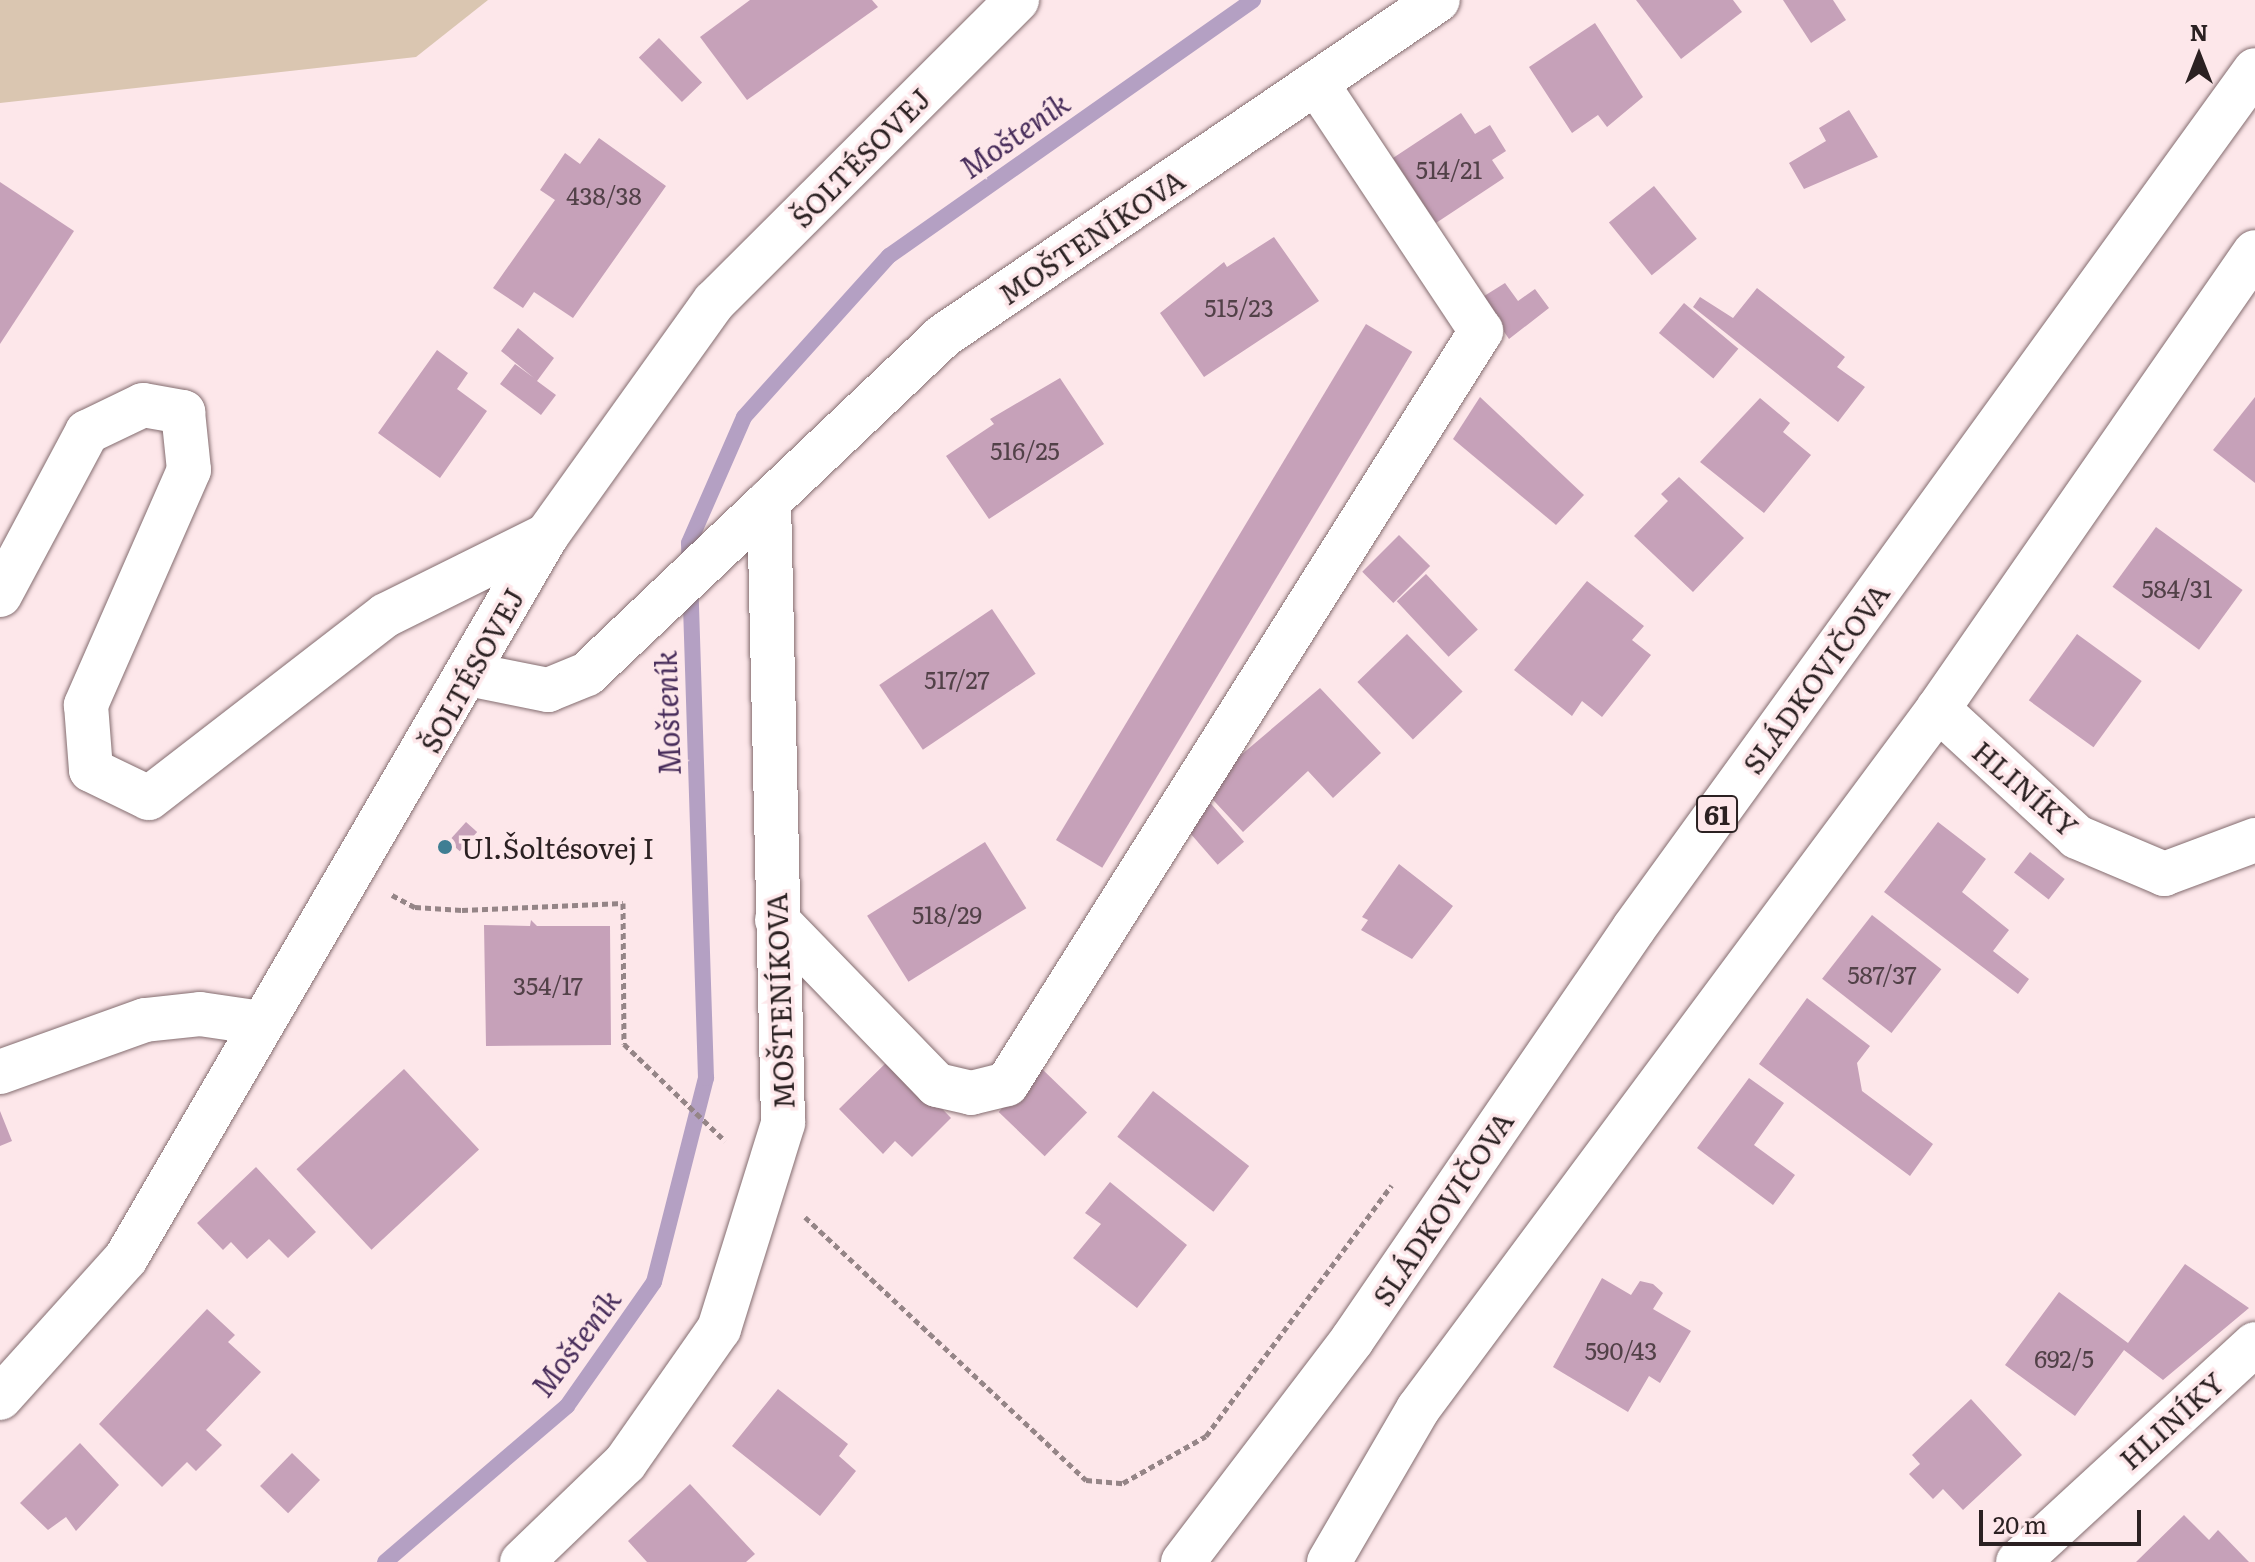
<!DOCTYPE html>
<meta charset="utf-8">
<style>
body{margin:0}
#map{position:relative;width:2255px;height:1562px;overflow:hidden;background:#fde7ea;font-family:Literata,serif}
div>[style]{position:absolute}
.green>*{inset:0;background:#dac6b1}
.stream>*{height:16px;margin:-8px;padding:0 8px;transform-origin:8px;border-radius:8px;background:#b4a0c3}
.building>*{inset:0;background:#c6a1b9;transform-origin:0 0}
.path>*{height:5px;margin-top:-2.5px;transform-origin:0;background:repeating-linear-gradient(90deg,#958587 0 6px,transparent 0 10px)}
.roads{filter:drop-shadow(0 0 2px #846d70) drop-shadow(0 0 2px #846d70)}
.minor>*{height:44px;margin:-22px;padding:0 22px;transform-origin:22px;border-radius:22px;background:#fff}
.major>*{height:44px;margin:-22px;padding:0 22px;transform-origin:22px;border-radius:22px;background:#fff}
.dots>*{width:22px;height:22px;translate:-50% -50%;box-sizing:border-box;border:4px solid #fde7ea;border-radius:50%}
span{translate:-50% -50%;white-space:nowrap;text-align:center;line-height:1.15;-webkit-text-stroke:7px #fde7ea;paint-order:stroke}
.number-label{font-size:24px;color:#524148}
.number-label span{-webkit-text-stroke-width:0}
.shield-label span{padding:2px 6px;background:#fde7ea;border:2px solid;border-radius:6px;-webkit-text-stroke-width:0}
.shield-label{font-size:26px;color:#2b2122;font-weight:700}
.street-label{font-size:28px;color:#2b2122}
.poi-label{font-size:28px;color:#2b2122}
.left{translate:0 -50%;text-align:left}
.water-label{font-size:30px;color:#482d5b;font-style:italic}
.north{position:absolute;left:2159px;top:16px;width:80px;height:80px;-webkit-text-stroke:6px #fde7ea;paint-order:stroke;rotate:0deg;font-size:22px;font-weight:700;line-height:32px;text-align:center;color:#2b2122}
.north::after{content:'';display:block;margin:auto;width:28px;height:36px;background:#2b2122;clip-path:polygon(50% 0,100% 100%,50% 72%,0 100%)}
.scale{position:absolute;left:1979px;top:1510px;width:162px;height:36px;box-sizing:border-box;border:4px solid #2b2122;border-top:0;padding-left:10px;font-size:24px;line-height:28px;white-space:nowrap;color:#2b2122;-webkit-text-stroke:6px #fde7ea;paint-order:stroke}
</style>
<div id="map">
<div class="green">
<i style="clip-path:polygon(0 0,488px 0,416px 57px,0 103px)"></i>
</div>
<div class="stream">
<i style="left:385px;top:1562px;width:240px;rotate:-40.6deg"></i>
<i style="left:567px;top:1406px;width:151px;rotate:-54.9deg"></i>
<i style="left:654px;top:1282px;width:211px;rotate:-75.7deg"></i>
<i style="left:706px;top:1078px;width:535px;rotate:-91.82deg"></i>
<i style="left:689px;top:543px;width:137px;rotate:-66.4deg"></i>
<i style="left:744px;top:417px;width:217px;rotate:-48deg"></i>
<i style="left:889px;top:256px;width:445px;rotate:-35.1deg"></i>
</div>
<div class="building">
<i style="clip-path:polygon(750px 0,872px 0,878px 7px,747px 100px,700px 37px)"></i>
<i style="clip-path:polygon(1636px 0,1733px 0,1742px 12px,1681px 59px)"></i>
<i style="clip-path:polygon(1783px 0,1833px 0,1846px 20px,1811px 43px)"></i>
<i style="clip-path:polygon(1595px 23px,1643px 97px,1607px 127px,1598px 115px,1572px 133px,1529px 67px)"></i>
<i style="left:659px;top:38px;width:62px;height:28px;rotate:46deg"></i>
<i style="clip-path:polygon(1849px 110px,1878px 157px,1804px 189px,1789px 163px,1826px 141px,1819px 128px)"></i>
<i style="clip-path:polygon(1461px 113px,1475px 134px,1490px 125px,1506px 151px,1492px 160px,1504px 178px,1436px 223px,1393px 158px)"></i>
<i style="clip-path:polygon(599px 138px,666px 186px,573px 318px,534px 292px,523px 308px,493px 288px,555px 200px,540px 190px,565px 153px,580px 164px)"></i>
<i style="clip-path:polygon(0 182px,74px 231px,0 344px)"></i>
<i style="left:1654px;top:186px;width:68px;height:58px;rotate:51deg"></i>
<i style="clip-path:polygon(1274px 237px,1319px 301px,1204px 377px,1160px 313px,1224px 262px,1227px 267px)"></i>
<i style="clip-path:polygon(1505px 283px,1518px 301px,1535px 289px,1549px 308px,1509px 339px,1481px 298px)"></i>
<i style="clip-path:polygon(1757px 288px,1845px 357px,1837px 367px,1865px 387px,1838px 422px,1693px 307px,1700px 297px,1733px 318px)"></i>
<i style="left:1684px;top:303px;width:71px;height:39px;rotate:40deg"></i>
<i style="left:1366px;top:324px;width:54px;height:602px;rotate:31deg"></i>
<i style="clip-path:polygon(518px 328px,554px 358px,537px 381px,556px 395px,541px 415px,500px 384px,515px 364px,534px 378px,501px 351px)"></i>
<i style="clip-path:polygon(437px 350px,468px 373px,457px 389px,487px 411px,440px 478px,378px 433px)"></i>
<i style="clip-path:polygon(1060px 378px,1104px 444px,989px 519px,946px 456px,994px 424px,990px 419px)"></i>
<i style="clip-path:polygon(1480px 397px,1584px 495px,1556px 525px,1453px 439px)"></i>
<i style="clip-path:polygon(2255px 397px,2255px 483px,2213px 450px)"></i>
<i style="clip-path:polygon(1760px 398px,1790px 423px,1783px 432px,1811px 455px,1764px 513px,1700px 462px)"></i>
<i style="clip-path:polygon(1679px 477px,1744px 538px,1693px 592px,1634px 536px,1668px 501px,1661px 494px)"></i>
<i style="left:2156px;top:527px;width:107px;height:74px;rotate:36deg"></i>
<i style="left:1399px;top:535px;width:44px;height:52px;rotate:45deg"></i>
<i style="left:1426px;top:574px;width:76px;height:40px;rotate:47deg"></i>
<i style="clip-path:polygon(1587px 581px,1644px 626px,1632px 640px,1651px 655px,1602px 717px,1582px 701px,1572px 716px,1514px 670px)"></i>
<i style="left:992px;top:609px;width:78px;height:136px;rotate:56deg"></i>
<i style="left:1407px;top:634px;width:80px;height:69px;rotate:46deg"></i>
<i style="left:2077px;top:634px;width:80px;height:82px;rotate:36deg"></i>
<i style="clip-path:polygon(1320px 688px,1381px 753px,1333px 798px,1308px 771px,1243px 832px,1202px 788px)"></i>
<i style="left:1206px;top:798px;width:58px;height:35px;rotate:49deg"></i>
<i style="left:466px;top:822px;width:15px;height:26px;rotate:42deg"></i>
<i style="clip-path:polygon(1938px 822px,1986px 859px,1962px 892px,2009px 930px,1993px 951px,2029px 979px,2018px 994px,1884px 892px)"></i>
<i style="left:985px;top:842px;width:78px;height:139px;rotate:58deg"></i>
<i style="left:2030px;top:852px;width:44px;height:26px;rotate:38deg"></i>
<i style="clip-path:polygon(1399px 864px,1453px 906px,1412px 959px,1361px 930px,1368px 920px,1362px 917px)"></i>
<i style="left:1872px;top:915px;width:88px;height:81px;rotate:38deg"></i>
<i style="clip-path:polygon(531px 920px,537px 926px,610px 926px,611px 1045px,486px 1046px,484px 925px,530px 926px)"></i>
<i style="clip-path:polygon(1807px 998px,1870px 1046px,1857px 1063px,1862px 1091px,1933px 1144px,1910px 1176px,1759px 1064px)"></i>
<i style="clip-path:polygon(892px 1057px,951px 1118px,912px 1157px,895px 1141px,883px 1154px,839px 1109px)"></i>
<i style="left:1041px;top:1068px;width:64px;height:61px;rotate:44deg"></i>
<i style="left:404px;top:1069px;width:110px;height:147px;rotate:47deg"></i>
<i style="clip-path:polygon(1749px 1078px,1784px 1103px,1754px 1145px,1795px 1175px,1773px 1205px,1697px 1148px)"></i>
<i style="left:1153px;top:1091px;width:122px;height:58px;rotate:38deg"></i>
<i style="clip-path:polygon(0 1111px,12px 1141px,0 1146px)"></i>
<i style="clip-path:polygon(256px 1167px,316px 1232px,288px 1258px,269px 1239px,247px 1259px,231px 1242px,223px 1250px,197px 1223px)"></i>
<i style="clip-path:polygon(1110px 1182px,1187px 1245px,1137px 1308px,1073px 1258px,1101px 1224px,1085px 1213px)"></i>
<i style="clip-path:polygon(2185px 1264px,2249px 1308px,2163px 1380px,2124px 1350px,2075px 1416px,2005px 1365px,2059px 1292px,2128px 1343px)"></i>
<i style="clip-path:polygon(1602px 1278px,1631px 1295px,1640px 1281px,1653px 1284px,1663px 1293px,1653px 1309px,1691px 1331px,1660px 1383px,1649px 1376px,1628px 1412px,1553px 1367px)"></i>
<i style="clip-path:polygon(207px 1309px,235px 1335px,228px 1342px,261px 1372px,206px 1430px,222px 1445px,196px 1471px,187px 1462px,162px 1487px,99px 1424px)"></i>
<i style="clip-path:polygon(778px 1389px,848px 1444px,839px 1456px,856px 1471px,820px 1516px,732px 1446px)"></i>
<i style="clip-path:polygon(1971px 1399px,2022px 1455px,1963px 1510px,1943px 1489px,1933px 1499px,1909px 1474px,1920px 1464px,1912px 1455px)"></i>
<i style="clip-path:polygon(80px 1443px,119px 1485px,76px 1531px,66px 1517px,48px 1530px,20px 1503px)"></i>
<i style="left:292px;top:1453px;width:39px;height:46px;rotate:44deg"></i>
<i style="clip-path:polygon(690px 1484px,755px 1554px,746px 1562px,647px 1562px,628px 1541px)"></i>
<i style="clip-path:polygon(2184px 1515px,2209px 1540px,2218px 1530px,2249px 1562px,2136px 1562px)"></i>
</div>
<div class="path">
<i style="left:392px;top:895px;width:26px;rotate:28deg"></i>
<i style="left:415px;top:907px;width:47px;rotate:3.7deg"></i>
<i style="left:462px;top:910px;width:161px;rotate:-2.5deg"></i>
<i style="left:623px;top:903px;width:141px;rotate:89.6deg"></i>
<i style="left:624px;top:1044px;width:140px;rotate:43.8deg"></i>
<i style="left:805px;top:1217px;width:385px;rotate:43.1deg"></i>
<i style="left:1086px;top:1480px;width:37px;rotate:5deg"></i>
<i style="left:1123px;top:1483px;width:95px;rotate:-29.5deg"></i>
<i style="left:1206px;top:1436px;width:312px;rotate:-53.5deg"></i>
</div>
<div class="roads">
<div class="minor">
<i style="left:0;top:595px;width:185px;rotate:-61.9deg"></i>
<i style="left:87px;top:432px;width:62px;rotate:-25.7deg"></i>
<i style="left:143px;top:405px;width:41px;rotate:9.9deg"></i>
<i style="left:183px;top:412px;width:58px;rotate:84.1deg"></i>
<i style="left:189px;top:470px;width:257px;rotate:113.7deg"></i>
<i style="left:86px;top:705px;width:65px;rotate:85.6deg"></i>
<i style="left:91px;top:770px;width:64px;rotate:25.8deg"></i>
<i style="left:149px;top:798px;width:299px;rotate:-37.7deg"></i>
<i style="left:386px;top:615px;width:180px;rotate:-26.4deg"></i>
<i style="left:468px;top:674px;width:82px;rotate:11.3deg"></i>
<i style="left:548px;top:690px;width:42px;rotate:-22.3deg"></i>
<i style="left:587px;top:674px;width:491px;rotate:-43.5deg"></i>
<i style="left:943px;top:336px;width:598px;rotate:-34.17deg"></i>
<i style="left:1938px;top:709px;width:189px;rotate:42.6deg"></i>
<i style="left:2077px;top:837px;width:95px;rotate:23deg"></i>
<i style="left:2164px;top:874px;width:97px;rotate:-20.5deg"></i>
<i style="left:777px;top:920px;width:230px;rotate:45.9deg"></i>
<i style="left:937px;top:1085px;width:35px;rotate:13deg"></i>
<i style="left:971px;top:1093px;width:37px;rotate:-14deg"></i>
<i style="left:1007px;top:1084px;width:890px;rotate:-57.81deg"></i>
<i style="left:1481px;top:331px;width:298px;rotate:-123.6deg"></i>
<i style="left:0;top:1072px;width:154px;rotate:-19.7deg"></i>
<i style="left:145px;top:1020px;width:55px;rotate:-6.2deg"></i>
<i style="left:200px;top:1014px;width:62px;rotate:8.4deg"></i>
<i style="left:0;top:1398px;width:188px;rotate:-48deg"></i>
<i style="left:126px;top:1258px;width:837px;rotate:-59.79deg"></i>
<i style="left:547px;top:535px;width:287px;rotate:-54.4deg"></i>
<i style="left:714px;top:302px;width:428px;rotate:-44.9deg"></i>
<i style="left:522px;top:1562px;width:143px;rotate:-43.9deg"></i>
<i style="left:625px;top:1463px;width:164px;rotate:-55deg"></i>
<i style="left:719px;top:1329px;width:216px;rotate:-72.7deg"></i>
<i style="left:783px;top:1123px;width:622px;rotate:-91.29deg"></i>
<i style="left:1329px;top:1562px;width:177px;rotate:-59.8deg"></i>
<i style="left:1418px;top:1409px;width:872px;rotate:-53.39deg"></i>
<i style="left:1938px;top:709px;width:556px;rotate:-55.25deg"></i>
<i style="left:2018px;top:1562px;width:322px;rotate:-42.6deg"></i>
</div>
<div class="major">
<i style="left:1183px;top:1562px;width:279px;rotate:-52.7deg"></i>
<i style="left:1352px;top:1340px;width:499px;rotate:-55.6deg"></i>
<i style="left:1634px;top:928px;width:1059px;rotate:-54.1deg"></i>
</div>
</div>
<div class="dots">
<i style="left:445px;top:847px;background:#3f7e93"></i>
</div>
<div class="number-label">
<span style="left:1449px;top:169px">514/21</span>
<span style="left:604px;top:195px">438/38</span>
<span style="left:1239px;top:307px">515/23</span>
<span style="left:1025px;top:450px">516/25</span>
<span style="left:2177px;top:588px">584/31</span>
<span style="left:957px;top:679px">517/27</span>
<span style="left:947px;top:914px">518/29</span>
<span style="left:1882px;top:974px">587/37</span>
<span style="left:548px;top:985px">354/17</span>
<span style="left:1621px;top:1350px">590/43</span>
<span style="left:2064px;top:1358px">692/5</span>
</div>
<div class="shield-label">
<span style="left:1717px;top:814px">61</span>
</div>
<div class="street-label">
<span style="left:860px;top:157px;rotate:-45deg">ŠOLTÉSOVEJ</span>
<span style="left:1091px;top:236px;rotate:-34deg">MOŠTENÍKOVA</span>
<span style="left:471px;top:670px;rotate:-61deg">ŠOLTÉSOVEJ</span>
<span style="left:1815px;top:678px;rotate:-54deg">SLÁDKOVIČOVA</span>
<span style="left:2026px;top:788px;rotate:41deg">HLINÍKY</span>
<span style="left:779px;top:1001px;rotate:-92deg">MOŠTENÍKOVA</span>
<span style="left:1442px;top:1208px;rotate:-56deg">SLÁDKOVIČOVA</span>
<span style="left:2171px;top:1420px;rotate:-42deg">HLINÍKY</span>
</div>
<div class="poi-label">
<span class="left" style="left:461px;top:847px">Ul.Šoltésovej I</span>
</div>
<div class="water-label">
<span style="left:1014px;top:134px;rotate:-35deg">Mošteník</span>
<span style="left:666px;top:713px;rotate:-92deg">Mošteník</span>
<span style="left:575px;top:1342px;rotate:-53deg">Mošteník</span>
</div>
<div class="north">N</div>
<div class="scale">20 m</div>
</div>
